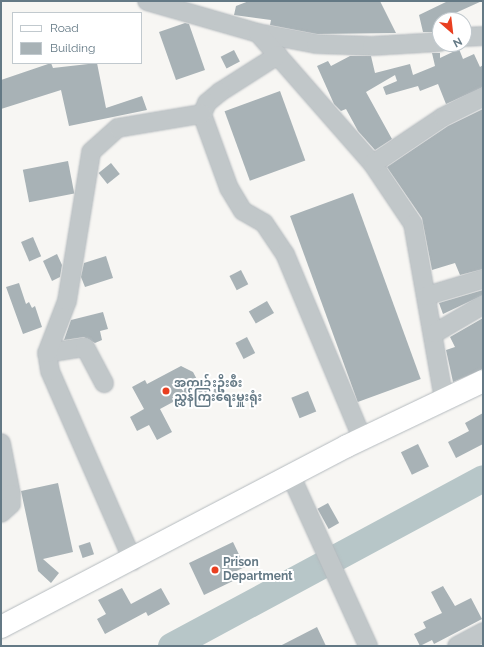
<!DOCTYPE html>
<meta charset="utf-8">
<style>
body{margin:0}
#map{position:relative;width:484px;height:647px;overflow:hidden;background:#f7f6f3;font-family:Raleway,"Noto Sans Myanmar",sans-serif}
div>[style]{position:absolute}
.river>*{height:27px;margin:-13.5px;padding:0 13.5px;transform-origin:13.5px;border-radius:13.5px;background:#b7c6c8}
.building>*{inset:0;background:#a8b2b6;transform-origin:0 0}
.roads{filter:drop-shadow(0 0 1px #b4babe) drop-shadow(0 0 1px #b4babe)}
.street>*{height:18px;margin:-9px;padding:0 9px;transform-origin:9px;border-radius:9px;background:#c1c7c9}
.secondary>*{height:22px;margin:-11px;padding:0 11px;transform-origin:11px;border-radius:11px;background:#fff}
.dots>*{width:11px;height:11px;translate:-50% -50%;box-sizing:border-box;border:2px solid #fff;border-radius:50%}
span{translate:-50% -50%;white-space:nowrap;text-align:center;line-height:1.15;-webkit-text-stroke:4px #fff;paint-order:stroke}
.poi-label{font-size:12px;color:#647985;font-weight:700}
.left{translate:0 -50%;text-align:left}
.frame{position:absolute;inset:0;border:2px solid #647985;pointer-events:none}
.legend{position:absolute;left:12px;top:12px;width:130px;height:52px;box-sizing:border-box;background:#fff;border:1px solid #c1c9ce;margin:0;padding:5px 7px;list-style:none;font-size:12px;color:#647985}
.legend li{display:flex;align-items:center;gap:8px;height:20px}
.legend b{width:20px;border:1px solid #c1c9ce}
.north{position:absolute;left:432px;top:12px;width:40px;height:40px;box-sizing:border-box;background:#fff;border:1px solid #c1c9ce;border-radius:50%;rotate:152deg;font-size:11px;font-weight:700;line-height:16px;text-align:center;color:#647985}
.north::after{content:'';display:block;margin:auto;width:14px;height:18px;background:#e93f20;clip-path:polygon(50% 0,100% 100%,50% 72%,0 100%)}
</style>
<div id="map">
<div class="river">
<i style="left:171px;top:646px;width:354px;rotate:-28.3deg"></i>
</div>
<div class="building">
<i style="clip-path:polygon(249px 1px,380px 1px,396px 33px,317px 34px,270px 25px,271px 20px,234px 15px,236px 6px)"></i>
<i style="clip-path:polygon(448px 1px,482px 1px,440px 20px,440px 32px,423px 32px,419px 15px)"></i>
<i style="clip-path:polygon(185px 23px,189px 24px,205px 70px,176px 80px,159px 32px)"></i>
<i style="clip-path:polygon(459px 49px,463px 59px,474px 54px,480px 67px,483px 65px,483px 87px,446px 104px,438px 84px,420px 91px,418px 86px,386px 95px,383px 87px,397px 81px,395px 75px,366px 92px,392px 139px,375px 150px,358px 131px,346px 109px,341px 111px,334px 104px,317px 66px,328px 61px,331px 66px,350px 56px,371px 56px,375px 73px,410px 64px,413px 75px,435px 66px,432px 53px,440px 53px,440px 58px)"></i>
<i style="left:234px;top:50px;width:13px;height:15px;rotate:63deg"></i>
<i style="clip-path:polygon(51px 63px,53px 68px,97px 63px,106px 108px,142px 96px,147px 110px,69px 126px,61px 90px,1px 109px,1px 80px)"></i>
<i style="left:280px;top:91px;width:74px;height:59px;rotate:70deg"></i>
<i style="clip-path:polygon(483px 109px,483px 269px,460px 275px,455px 263px,432px 270px,422px 218px,387px 167px,448px 126px)"></i>
<i style="left:68px;top:161px;width:33px;height:46px;rotate:79deg"></i>
<i style="left:111px;top:163px;width:14px;height:16px;rotate:51deg"></i>
<i style="left:353px;top:193px;width:198px;height:67px;rotate:70deg"></i>
<i style="left:33px;top:237px;width:21px;height:13px;rotate:67deg"></i>
<i style="clip-path:polygon(57px 254px,62px 265px,60px 277px,52px 281px,43px 261px)"></i>
<i style="clip-path:polygon(106px 256px,113px 278px,85px 287px,81px 277px,84px 263px)"></i>
<i style="left:241px;top:270px;width:16px;height:13px;rotate:63deg"></i>
<i style="clip-path:polygon(19px 283px,26px 304px,29px 302px,32px 308px,35px 306px,42px 327px,23px 334px,6px 287px)"></i>
<i style="clip-path:polygon(483px 290px,483px 295px,443px 314px,439px 303px)"></i>
<i style="left:267px;top:301px;width:14px;height:21px;rotate:60deg"></i>
<i style="clip-path:polygon(103px 312px,108px 329px,100px 331px,102px 340px,95px 343px,84px 337px,64px 340px,71px 320px)"></i>
<i style="clip-path:polygon(483px 318px,483px 369px,453px 382px,446px 350px,455px 347px,450px 337px)"></i>
<i style="left:247px;top:337px;width:18px;height:13px;rotate:63deg"></i>
<i style="clip-path:polygon(181px 366px,193px 372px,201px 387px,213px 383px,218px 393px,193px 407px,186px 395px,160px 409px,172px 432px,157px 440px,149px 425px,137px 431px,130px 417px,144px 409px,132px 387px,145px 380px,147px 384px)"></i>
<i style="left:308px;top:391px;width:22px;height:18px;rotate:68deg"></i>
<i style="clip-path:polygon(483px 413px,483px 444px,456px 458px,448px 442px,469px 431px,465px 423px)"></i>
<i style="left:418px;top:444px;width:25px;height:19px;rotate:64deg"></i>
<i style="clip-path:polygon(58px 483px,73px 552px,43px 559px,59px 573px,51px 583px,38px 571px,21px 491px)"></i>
<i style="left:328px;top:503px;width:23px;height:12px;rotate:61deg"></i>
<i style="left:90px;top:542px;width:13px;height:12px;rotate:72deg"></i>
<i style="clip-path:polygon(233px 542px,245px 567px,230px 574px,233px 581px,204px 595px,189px 563px)"></i>
<i style="clip-path:polygon(443px 586px,455px 606px,471px 598px,482px 619px,434px 644px,432px 640px,420px 646px,414px 634px,426px 628px,423px 622px,442px 613px,431px 592px)"></i>
<i style="clip-path:polygon(122px 588px,131px 604px,161px 588px,170px 604px,148px 616px,146px 612px,105px 634px,97px 619px,106px 614px,98px 600px)"></i>
<i style="clip-path:polygon(317px 627px,326px 646px,280px 646px)"></i>
</div>
<div class="roads">
<div class="street">
<i style="left:147px;top:1px;width:116px;rotate:16.1deg"></i>
<i style="left:258px;top:33px;width:59px;rotate:10.7deg"></i>
<i style="left:316px;top:44px;width:56px;rotate:2deg"></i>
<i style="left:372px;top:46px;width:68px;rotate:-3.4deg"></i>
<i style="left:258px;top:33px;width:173px;rotate:48.8deg"></i>
<i style="left:372px;top:163px;width:73px;rotate:56.1deg"></i>
<i style="left:413px;top:224px;width:178px;rotate:80deg"></i>
<i style="left:464px;top:37px;width:19px;rotate:-3deg"></i>
<i style="left:278px;top:55px;width:69px;rotate:147.5deg"></i>
<i style="left:220px;top:92px;width:17px;rotate:140deg"></i>
<i style="left:207px;top:103px;width:12px;rotate:114deg"></i>
<i style="left:202px;top:114px;width:79px;rotate:70deg"></i>
<i style="left:229px;top:188px;width:27px;rotate:59deg"></i>
<i style="left:243px;top:211px;width:24px;rotate:30deg"></i>
<i style="left:264px;top:223px;width:37px;rotate:56deg"></i>
<i style="left:285px;top:254px;width:199px;rotate:67.3deg"></i>
<i style="left:373px;top:164px;width:84px;rotate:-33.9deg"></i>
<i style="left:443px;top:117px;width:45px;rotate:-26.6deg"></i>
<i style="left:426px;top:296px;width:59px;rotate:-16.6deg"></i>
<i style="left:435px;top:333px;width:56px;rotate:-30.3deg"></i>
<i style="left:47px;top:353px;width:38px;rotate:-9deg"></i>
<i style="left:85px;top:347px;width:41px;rotate:62.2deg"></i>
<i style="left:1px;top:443px;width:52px;rotate:78.9deg"></i>
<i style="left:11px;top:494px;width:10px;rotate:90deg"></i>
<i style="left:11px;top:504px;width:13px;rotate:138deg"></i>
<i style="left:291px;top:476px;width:187px;rotate:65.6deg"></i>
<i style="left:133px;top:561px;width:207px;rotate:-113.6deg"></i>
<i style="left:50px;top:371px;width:18px;rotate:-99deg"></i>
<i style="left:47px;top:353px;width:56px;rotate:-69deg"></i>
<i style="left:67px;top:301px;width:151px;rotate:-80.8deg"></i>
<i style="left:91px;top:152px;width:36px;rotate:-42deg"></i>
<i style="left:118px;top:128px;width:85px;rotate:-9.5deg"></i>
<i style="left:457px;top:646px;width:30px;rotate:-28deg"></i>
</div>
<div class="secondary">
<i style="left:1px;top:627px;width:390px;rotate:-27.6deg"></i>
<i style="left:347px;top:446px;width:151px;rotate:-25.5deg"></i>
</div>
</div>
<div class="dots">
<i style="left:166px;top:391px;background:#e93f20"></i>
<i style="left:215px;top:570px;background:#e93f20"></i>
</div>
<div class="poi-label">
<span class="left" style="left:174px;top:391px">အကျဉ်းဦးစီး<br>ညွှန်ကြးရေးမှူးရုံး</span>
<span class="left" style="left:223px;top:570px">Prison<br>Department</span>
</div>
<div class="frame"></div>
<ul class="legend">
<li><b style="height:5px;background:#fff"></b>Road</li>
<li><b style="height:11px;background:#a8b2b6"></b>Building</li>
</ul>
<div class="north">N</div>
</div>
